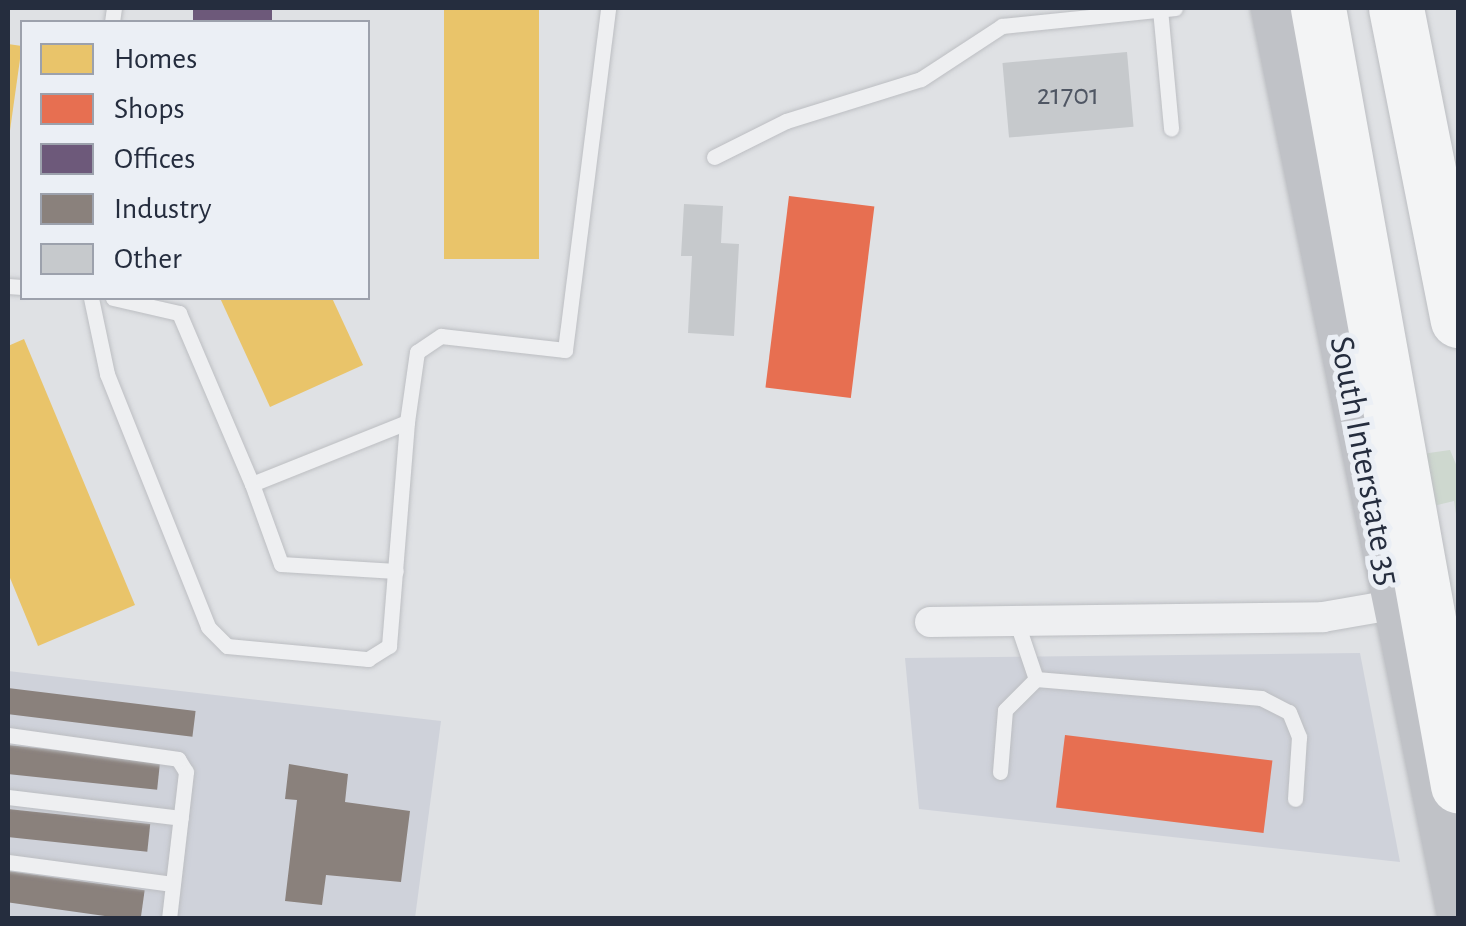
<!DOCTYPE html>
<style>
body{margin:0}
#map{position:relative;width:1466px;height:926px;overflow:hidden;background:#dfe1e4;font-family:"Alegreya Sans",sans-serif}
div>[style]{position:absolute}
.built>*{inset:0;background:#cfd2da}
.green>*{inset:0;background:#ced8cf}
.homes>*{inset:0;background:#e9c46a;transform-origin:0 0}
.shops>*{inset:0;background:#e76f51;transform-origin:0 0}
.offices>*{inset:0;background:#6d597a;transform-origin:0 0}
.industry>*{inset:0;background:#8a817c;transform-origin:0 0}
.building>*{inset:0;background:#c6c9cc;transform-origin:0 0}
.roads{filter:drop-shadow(0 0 2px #bcbec2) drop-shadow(0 0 2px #bcbec2)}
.lane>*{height:15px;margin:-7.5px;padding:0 7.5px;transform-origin:7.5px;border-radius:7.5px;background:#eeeff1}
.street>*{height:30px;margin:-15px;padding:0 15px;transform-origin:15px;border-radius:15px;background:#eeeff1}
.secondary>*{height:42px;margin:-21px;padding:0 21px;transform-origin:21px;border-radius:21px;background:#c0c2c7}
.highway>*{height:55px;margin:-27.5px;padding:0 27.5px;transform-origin:27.5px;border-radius:27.5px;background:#f3f4f5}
span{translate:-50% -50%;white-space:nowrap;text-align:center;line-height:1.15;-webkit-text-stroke:10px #ebeff5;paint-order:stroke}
.number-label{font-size:30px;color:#4f5663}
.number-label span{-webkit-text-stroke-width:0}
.street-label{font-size:35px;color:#252d3e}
.frame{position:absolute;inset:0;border:10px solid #252d3e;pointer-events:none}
.legend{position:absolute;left:20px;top:20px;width:350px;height:280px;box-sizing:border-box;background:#ebeff5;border:2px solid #9ca1ac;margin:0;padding:12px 18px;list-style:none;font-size:30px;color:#252d3e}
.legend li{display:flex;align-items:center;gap:20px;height:50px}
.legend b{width:50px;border:2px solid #9ca1ac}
</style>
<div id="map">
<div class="built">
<i style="clip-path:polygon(1360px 653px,1400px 862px,919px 809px,905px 658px)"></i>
<i style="clip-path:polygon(8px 671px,441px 721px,415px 918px,8px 918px)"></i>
</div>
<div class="green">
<i style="clip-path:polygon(1450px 450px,1458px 469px,1458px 527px,1454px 501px,1429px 507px,1422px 454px)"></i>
</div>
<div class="homes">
<i style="left:444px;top:8px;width:95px;height:251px"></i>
<i style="left:8px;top:44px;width:14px;height:205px;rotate:8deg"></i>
<i style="clip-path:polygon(220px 298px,332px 298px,363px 365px,270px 407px)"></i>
<i style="clip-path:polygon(24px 339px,135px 605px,38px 646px,8px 573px,8px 346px)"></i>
</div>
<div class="shops">
<i style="left:789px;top:196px;width:86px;height:193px;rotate:7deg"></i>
<i style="left:1065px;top:735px;width:209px;height:73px;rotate:7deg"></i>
</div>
<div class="offices">
<i style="left:193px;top:8px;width:79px;height:14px"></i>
</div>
<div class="industry">
<i style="left:8px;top:688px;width:189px;height:26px;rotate:7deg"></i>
<i style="left:8px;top:745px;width:153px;height:29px;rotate:6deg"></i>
<i style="clip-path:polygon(289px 764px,348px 774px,345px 802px,410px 811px,401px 882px,326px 875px,322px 905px,285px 901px,297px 800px,285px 799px)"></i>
<i style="left:8px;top:809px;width:143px;height:28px;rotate:6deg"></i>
<i style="left:8px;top:871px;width:138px;height:31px;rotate:8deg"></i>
</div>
<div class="building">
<i style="left:1127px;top:52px;width:75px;height:125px;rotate:85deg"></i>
<i style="clip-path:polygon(684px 204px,723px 206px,721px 243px,739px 244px,734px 336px,688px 333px,692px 256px,681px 256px)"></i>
</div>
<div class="roads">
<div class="lane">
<i style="left:1160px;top:9px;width:120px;rotate:84.7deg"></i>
<i style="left:112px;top:22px;width:14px;rotate:-82deg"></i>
<i style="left:714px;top:157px;width:80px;rotate:-26.6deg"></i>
<i style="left:786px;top:121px;width:141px;rotate:-17.3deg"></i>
<i style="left:921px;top:79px;width:97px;rotate:-33.2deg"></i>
<i style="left:1002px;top:26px;width:174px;rotate:-5.9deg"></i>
<i style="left:8px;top:286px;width:14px;rotate:4deg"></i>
<i style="left:91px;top:298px;width:78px;rotate:78.1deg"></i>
<i style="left:107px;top:374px;width:272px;rotate:68.2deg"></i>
<i style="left:208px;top:627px;width:27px;rotate:45deg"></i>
<i style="left:227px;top:646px;width:142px;rotate:5.3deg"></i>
<i style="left:368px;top:659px;width:25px;rotate:-32deg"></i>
<i style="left:389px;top:646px;width:225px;rotate:-85.4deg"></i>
<i style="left:113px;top:298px;width:68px;rotate:12.8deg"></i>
<i style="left:179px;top:313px;width:186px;rotate:66.9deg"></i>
<i style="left:252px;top:484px;width:167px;rotate:-21.8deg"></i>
<i style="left:407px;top:422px;width:71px;rotate:-81.9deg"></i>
<i style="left:417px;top:352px;width:29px;rotate:-34deg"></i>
<i style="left:441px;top:336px;width:125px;rotate:6.4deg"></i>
<i style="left:565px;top:350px;width:345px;rotate:-82.8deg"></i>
<i style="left:252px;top:484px;width:85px;rotate:70.1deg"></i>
<i style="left:281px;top:564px;width:115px;rotate:3.5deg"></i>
<i style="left:1016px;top:620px;width:62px;rotate:71.3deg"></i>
<i style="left:1036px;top:679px;width:226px;rotate:4.8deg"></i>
<i style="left:1261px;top:698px;width:31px;rotate:27deg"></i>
<i style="left:1289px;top:712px;width:27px;rotate:68deg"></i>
<i style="left:1299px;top:737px;width:62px;rotate:93.7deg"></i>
<i style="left:8px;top:735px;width:172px;rotate:8deg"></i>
<i style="left:178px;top:759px;width:15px;rotate:58deg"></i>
<i style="left:186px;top:772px;width:147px;rotate:96.6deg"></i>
<i style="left:1000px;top:772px;width:62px;rotate:-85.4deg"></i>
<i style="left:1005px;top:710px;width:44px;rotate:-45deg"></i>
<i style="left:8px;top:797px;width:174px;rotate:6.9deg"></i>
<i style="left:8px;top:862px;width:166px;rotate:7.6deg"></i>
</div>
<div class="street">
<i style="left:930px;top:622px;width:393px;rotate:-0.7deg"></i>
<i style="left:1323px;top:617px;width:70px;rotate:-9.9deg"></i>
</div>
<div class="secondary">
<i style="left:1272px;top:8px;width:924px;rotate:78.39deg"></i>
</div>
<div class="highway">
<i style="left:1318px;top:8px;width:790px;rotate:79.79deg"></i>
<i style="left:1396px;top:8px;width:318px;rotate:78.8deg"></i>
</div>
</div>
<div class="number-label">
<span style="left:1068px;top:95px">21701</span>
</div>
<div class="street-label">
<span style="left:1364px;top:461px;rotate:79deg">South Interstate 35</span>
</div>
<div class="frame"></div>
<ul class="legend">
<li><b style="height:28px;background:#e9c46a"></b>Homes</li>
<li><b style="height:28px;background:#e76f51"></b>Shops</li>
<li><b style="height:28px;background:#6d597a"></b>Offices</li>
<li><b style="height:28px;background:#8a817c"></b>Industry</li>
<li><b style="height:28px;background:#c6c9cc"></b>Other</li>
</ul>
</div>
